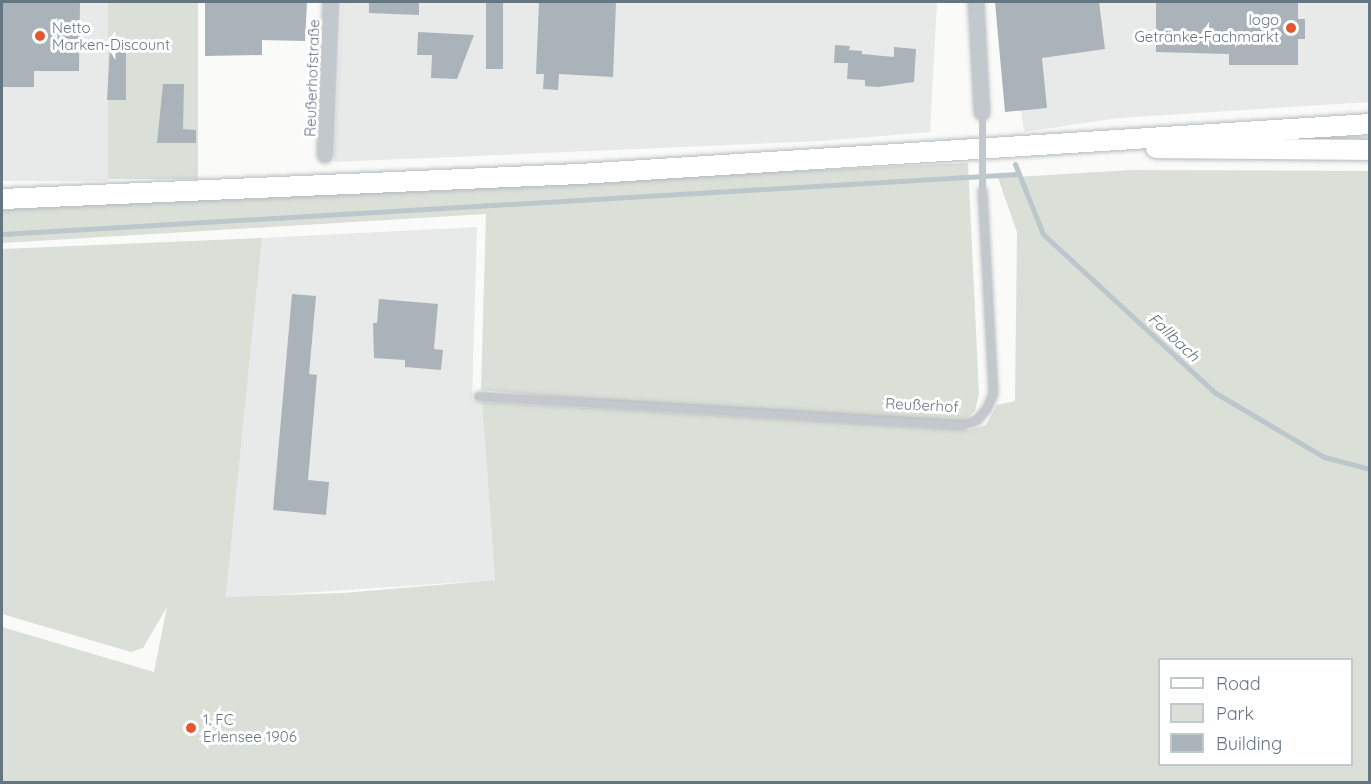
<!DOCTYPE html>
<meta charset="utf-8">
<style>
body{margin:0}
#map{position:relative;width:1371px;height:784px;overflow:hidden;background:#fafaf8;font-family:Quicksand,sans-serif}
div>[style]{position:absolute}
.built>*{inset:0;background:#e8e9e9;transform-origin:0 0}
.green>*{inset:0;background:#dadfd7;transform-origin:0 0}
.stream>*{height:5px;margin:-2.5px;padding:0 2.5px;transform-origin:2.5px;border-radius:2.5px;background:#bbc7cb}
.building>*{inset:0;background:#aab3b9;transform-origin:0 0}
.roads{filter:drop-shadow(0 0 2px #b3babf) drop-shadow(0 0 2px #b3babf)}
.lane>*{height:7px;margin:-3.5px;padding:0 3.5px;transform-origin:3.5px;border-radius:3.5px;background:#c3c8cc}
.street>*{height:14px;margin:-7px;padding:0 7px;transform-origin:7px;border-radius:7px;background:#c3c8cc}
.secondary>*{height:20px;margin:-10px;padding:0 10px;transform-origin:10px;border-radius:10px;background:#fff}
.lane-bridge>*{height:7px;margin:-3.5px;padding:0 3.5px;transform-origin:3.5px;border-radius:3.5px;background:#c3c8cc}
.dots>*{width:16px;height:16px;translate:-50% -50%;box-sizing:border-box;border:3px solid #fff;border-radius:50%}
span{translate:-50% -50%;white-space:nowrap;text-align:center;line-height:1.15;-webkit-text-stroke:6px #fff;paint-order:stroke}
.poi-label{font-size:15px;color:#657683}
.right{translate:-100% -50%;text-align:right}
.left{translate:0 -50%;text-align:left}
.street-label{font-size:15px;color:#657683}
.water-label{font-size:16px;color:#60757c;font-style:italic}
.frame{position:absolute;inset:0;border:3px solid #657683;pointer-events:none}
.legend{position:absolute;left:1158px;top:658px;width:195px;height:108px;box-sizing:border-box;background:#fff;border:2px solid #c1c8cd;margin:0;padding:8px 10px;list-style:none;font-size:18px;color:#657683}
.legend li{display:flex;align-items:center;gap:12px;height:30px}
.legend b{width:30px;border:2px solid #c1c8cd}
</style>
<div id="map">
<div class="built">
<i style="left:2px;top:2px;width:106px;height:179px"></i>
<i style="clip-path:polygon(342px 2px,937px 2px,930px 132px,822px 141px,334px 162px)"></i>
<i style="clip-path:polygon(1006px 2px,1369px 2px,1369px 102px,1118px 118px,1024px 132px)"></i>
<i style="clip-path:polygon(477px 227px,472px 400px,482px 402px,495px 580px,226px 598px,262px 238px)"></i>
</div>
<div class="green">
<i style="left:108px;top:2px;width:90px;height:177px"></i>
<i style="clip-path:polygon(968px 163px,979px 394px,975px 411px,962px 422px,672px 407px,481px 390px,486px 214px,2px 243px,2px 210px,188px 198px)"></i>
<i style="clip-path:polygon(evenodd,1131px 170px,1369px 171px,1369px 782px,2px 782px,2px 627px,154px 672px,167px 607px,143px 648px,131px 652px,2px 614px,2px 249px,262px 238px,226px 597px,344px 593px,495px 580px,482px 402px,969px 430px,986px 425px,997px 405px,1015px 401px,1017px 232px,998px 178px,1131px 170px,1160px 660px,1352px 660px,1352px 764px,1160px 764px,1160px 660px)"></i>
</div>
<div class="stream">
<i style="left:1015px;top:164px;width:75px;rotate:68.2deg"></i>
<i style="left:1043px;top:234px;width:233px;rotate:42.7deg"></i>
<i style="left:1214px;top:392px;width:128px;rotate:30.6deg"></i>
<i style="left:1324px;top:457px;width:48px;rotate:14.6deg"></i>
<i style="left:2px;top:234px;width:1017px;rotate:-3.38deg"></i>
</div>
<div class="building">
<i style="clip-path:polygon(2px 2px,80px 2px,79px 71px,34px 71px,34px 87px,2px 87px)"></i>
<i style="clip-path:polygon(307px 2px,305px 41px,262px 40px,262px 55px,205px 56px,205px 3px)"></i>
<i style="clip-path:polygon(369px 2px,419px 2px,419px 15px,369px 13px)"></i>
<i style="left:486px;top:2px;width:17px;height:67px"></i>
<i style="clip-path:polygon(539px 2px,616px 2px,613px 77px,559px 74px,558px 90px,543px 89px,544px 74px,536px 74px)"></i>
<i style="clip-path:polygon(995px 2px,1099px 2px,1105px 49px,1042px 58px,1047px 108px,1005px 112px)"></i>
<i style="clip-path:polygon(1156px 2px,1298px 2px,1298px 19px,1305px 19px,1305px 39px,1298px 39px,1298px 65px,1229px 65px,1229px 54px,1156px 52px)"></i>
<i style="clip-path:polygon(418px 32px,474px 35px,457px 79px,431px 78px,432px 55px,417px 55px)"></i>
<i style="clip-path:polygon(835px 45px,850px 46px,849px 50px,862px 51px,862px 54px,894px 57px,894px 47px,916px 49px,914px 82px,878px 87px,865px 86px,865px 80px,847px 79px,848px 63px,834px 63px)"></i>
<i style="clip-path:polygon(110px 48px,126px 49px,126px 100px,107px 100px)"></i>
<i style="clip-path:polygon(163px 84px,184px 84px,183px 129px,196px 130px,196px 143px,157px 143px)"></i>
<i style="clip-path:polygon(292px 294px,316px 296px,309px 374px,317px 375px,308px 480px,329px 482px,326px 515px,273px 510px)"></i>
<i style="clip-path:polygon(379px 299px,438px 304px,434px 349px,443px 350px,441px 370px,405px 367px,405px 360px,374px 358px,373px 323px,377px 323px)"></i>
</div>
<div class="roads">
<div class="lane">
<i style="left:478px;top:396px;width:485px;rotate:3.4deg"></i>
<i style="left:962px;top:425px;width:15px;rotate:-20deg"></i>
<i style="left:976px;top:420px;width:15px;rotate:-48deg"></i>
<i style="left:986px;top:409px;width:17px;rotate:-66deg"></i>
<i style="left:993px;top:393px;width:203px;rotate:-93.1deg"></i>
</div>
<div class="street">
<i style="left:976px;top:2px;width:111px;rotate:86.9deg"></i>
<i style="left:325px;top:155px;width:153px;rotate:-87.8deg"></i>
</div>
<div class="secondary">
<i style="left:1156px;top:148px;width:214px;rotate:0.5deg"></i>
<i style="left:2px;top:199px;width:579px;rotate:-2.48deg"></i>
<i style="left:580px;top:174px;width:792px;rotate:-3.62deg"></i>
</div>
</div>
<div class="lane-bridge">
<i style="left:982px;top:113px;width:77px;rotate:90deg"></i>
</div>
<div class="dots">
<i style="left:1291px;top:28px;background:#e4572e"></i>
<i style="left:40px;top:36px;background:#e4572e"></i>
<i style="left:191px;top:728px;background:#e4572e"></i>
</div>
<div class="poi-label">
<span class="right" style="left:1279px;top:28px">logo<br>Getränke-Fachmarkt</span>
<span class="left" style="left:52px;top:36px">Netto<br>Marken-Discount</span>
<span class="left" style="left:203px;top:728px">1. FC<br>Erlensee 1906</span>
</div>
<div class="street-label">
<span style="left:312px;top:78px;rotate:-88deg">Reußerhofstraße</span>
<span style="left:922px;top:405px;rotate:3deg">Reußerhof</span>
</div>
<div class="water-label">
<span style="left:1174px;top:337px;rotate:43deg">Fallbach</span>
</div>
<div class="frame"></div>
<ul class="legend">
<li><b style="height:8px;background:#fff"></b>Road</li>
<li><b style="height:16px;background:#dadfd7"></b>Park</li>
<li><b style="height:16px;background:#aab3b9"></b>Building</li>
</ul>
</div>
